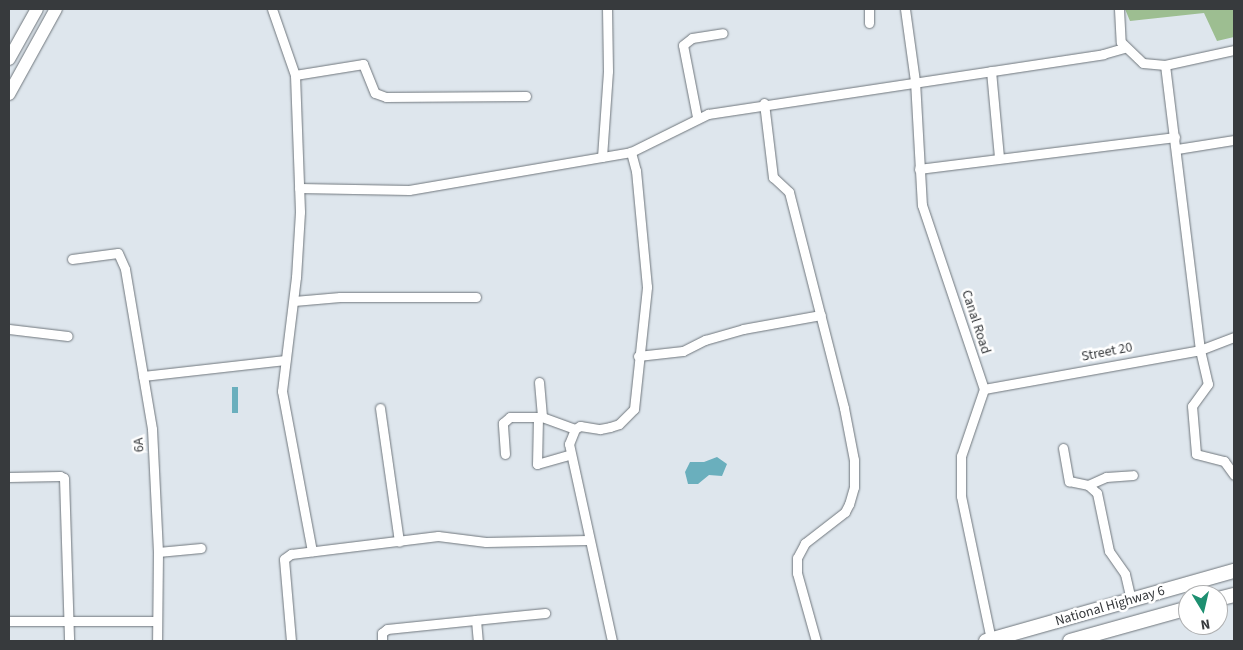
<!DOCTYPE html>
<style>
body{margin:0}
#map{position:relative;width:1243px;height:650px;overflow:hidden;background:#dee6ed;font-family:"Source Sans 3",sans-serif}
div>[style]{position:absolute}
.forest>*{inset:0;background:#9dbe91}
.water>*{inset:0;background:#6aafbd;transform-origin:0 0}
.roads{filter:drop-shadow(0 0 1px #6f767c) drop-shadow(0 0 1px #6f767c)}
.street>*{height:9px;margin:-4.5px;padding:0 4.5px;transform-origin:4.5px;border-radius:4.5px;background:#fff}
.secondary>*{height:12px;margin:-6px;padding:0 6px;transform-origin:6px;border-radius:6px;background:#fff}
.primary>*{height:14px;margin:-7px;padding:0 7px;transform-origin:7px;border-radius:7px;background:#fff}
span{translate:-50% -50%;white-space:nowrap;text-align:center;line-height:1.15;-webkit-text-stroke:5px #fff;paint-order:stroke}
.street-label{font-size:14px;color:#373a3d}
.frame{position:absolute;inset:0;border:10px solid #373a3d;pointer-events:none}
.north{position:absolute;left:1178px;top:585px;width:50px;height:50px;box-sizing:border-box;background:#fff;border:1px solid #afb0b1;border-radius:50%;rotate:171deg;font-size:14px;font-weight:700;line-height:20px;text-align:center;color:#373a3d}
.north::after{content:'';display:block;margin:auto;width:18px;height:22px;background:#1d8f70;clip-path:polygon(50% 0,100% 100%,50% 72%,0 100%)}
</style>
<div id="map">
<div class="forest">
<i style="clip-path:polygon(1125px 9px,1234px 9px,1234px 37px,1217px 41px,1204px 13px,1130px 21px)"></i>
</div>
<div class="water">
<i style="left:232px;top:387px;width:6px;height:26px"></i>
<i style="clip-path:polygon(717px 457px,727px 464px,722px 476px,709px 475px,698px 484px,688px 484px,685px 472px,690px 462px,704px 462px)"></i>
</div>
<div class="roads">
<div class="street">
<i style="left:272px;top:9px;width:70px;rotate:70.8deg"></i>
<i style="left:295px;top:75px;width:137px;rotate:87.9deg"></i>
<i style="left:300px;top:212px;width:65px;rotate:93.5deg"></i>
<i style="left:296px;top:277px;width:115px;rotate:97deg"></i>
<i style="left:282px;top:391px;width:163px;rotate:79.4deg"></i>
<i style="left:869px;top:9px;width:14px;rotate:90deg"></i>
<i style="left:905px;top:9px;width:73px;rotate:82.1deg"></i>
<i style="left:915px;top:81px;width:124px;rotate:86.8deg"></i>
<i style="left:922px;top:205px;width:194px;rotate:71.4deg"></i>
<i style="left:984px;top:389px;width:71px;rotate:108.9deg"></i>
<i style="left:961px;top:456px;width:40px;rotate:90deg"></i>
<i style="left:961px;top:496px;width:147px;rotate:78.2deg"></i>
<i style="left:1119px;top:9px;width:33px;rotate:87deg"></i>
<i style="left:1121px;top:42px;width:30px;rotate:44deg"></i>
<i style="left:1143px;top:63px;width:22px;rotate:5deg"></i>
<i style="left:1165px;top:65px;width:71px;rotate:-12.3deg"></i>
<i style="left:1165px;top:65px;width:287px;rotate:83deg"></i>
<i style="left:1200px;top:350px;width:35px;rotate:77deg"></i>
<i style="left:1208px;top:384px;width:27px;rotate:126deg"></i>
<i style="left:1192px;top:406px;width:48px;rotate:85.2deg"></i>
<i style="left:1196px;top:454px;width:29px;rotate:14deg"></i>
<i style="left:1224px;top:461px;width:17px;rotate:54deg"></i>
<i style="left:991px;top:71px;width:87px;rotate:84.7deg"></i>
<i style="left:295px;top:75px;width:69px;rotate:-9.2deg"></i>
<i style="left:363px;top:64px;width:31px;rotate:68deg"></i>
<i style="left:375px;top:93px;width:12px;rotate:20deg"></i>
<i style="left:386px;top:97px;width:140px;rotate:-0.4deg"></i>
<i style="left:764px;top:103px;width:75px;rotate:83.1deg"></i>
<i style="left:773px;top:177px;width:22px;rotate:43deg"></i>
<i style="left:789px;top:192px;width:223px;rotate:75.7deg"></i>
<i style="left:844px;top:408px;width:53px;rotate:79.1deg"></i>
<i style="left:854px;top:460px;width:27px;rotate:90deg"></i>
<i style="left:854px;top:487px;width:18px;rotate:106deg"></i>
<i style="left:849px;top:504px;width:9px;rotate:117deg"></i>
<i style="left:845px;top:512px;width:51px;rotate:142.2deg"></i>
<i style="left:805px;top:543px;width:17px;rotate:118deg"></i>
<i style="left:797px;top:558px;width:15px;rotate:90deg"></i>
<i style="left:797px;top:573px;width:71px;rotate:74.4deg"></i>
<i style="left:697px;top:117px;width:73px;rotate:-101deg"></i>
<i style="left:683px;top:45px;width:11px;rotate:-38deg"></i>
<i style="left:692px;top:38px;width:31px;rotate:-9deg"></i>
<i style="left:1177px;top:149px;width:58px;rotate:-9deg"></i>
<i style="left:602px;top:157px;width:86px;rotate:-86deg"></i>
<i style="left:608px;top:71px;width:62px;rotate:-90.9deg"></i>
<i style="left:919px;top:169px;width:258px;rotate:-7.1deg"></i>
<i style="left:299px;top:188px;width:110px;rotate:1deg"></i>
<i style="left:409px;top:190px;width:225px;rotate:-9.7deg"></i>
<i style="left:631px;top:152px;width:86px;rotate:-26.3deg"></i>
<i style="left:708px;top:114px;width:400px;rotate:-8.6deg"></i>
<i style="left:1103px;top:54px;width:22px;rotate:-16deg"></i>
<i style="left:72px;top:259px;width:46px;rotate:-7.4deg"></i>
<i style="left:118px;top:253px;width:17px;rotate:66deg"></i>
<i style="left:125px;top:269px;width:162px;rotate:80.4deg"></i>
<i style="left:152px;top:429px;width:123px;rotate:87.2deg"></i>
<i style="left:158px;top:552px;width:89px;rotate:90.6deg"></i>
<i style="left:294px;top:301px;width:46px;rotate:-5deg"></i>
<i style="left:340px;top:297px;width:136px"></i>
<i style="left:9px;top:329px;width:59px;rotate:6.8deg"></i>
<i style="left:638px;top:356px;width:45px;rotate:-6.3deg"></i>
<i style="left:683px;top:351px;width:25px;rotate:-27deg"></i>
<i style="left:705px;top:340px;width:40px;rotate:-16deg"></i>
<i style="left:743px;top:329px;width:79px;rotate:-10.2deg"></i>
<i style="left:143px;top:376px;width:143px;rotate:-6.4deg"></i>
<i style="left:539px;top:382px;width:35px;rotate:85deg"></i>
<i style="left:984px;top:389px;width:219px;rotate:-10.2deg"></i>
<i style="left:1200px;top:350px;width:36px;rotate:-21deg"></i>
<i style="left:380px;top:408px;width:135px;rotate:81.9deg"></i>
<i style="left:538px;top:417px;width:47px;rotate:91.2deg"></i>
<i style="left:537px;top:464px;width:35px;rotate:-16deg"></i>
<i style="left:1063px;top:448px;width:34px;rotate:80deg"></i>
<i style="left:1069px;top:481px;width:19px;rotate:12deg"></i>
<i style="left:1088px;top:485px;width:12px;rotate:42deg"></i>
<i style="left:1097px;top:493px;width:59px;rotate:78.3deg"></i>
<i style="left:1109px;top:551px;width:28px;rotate:55deg"></i>
<i style="left:1125px;top:574px;width:28px;rotate:77deg"></i>
<i style="left:505px;top:454px;width:31px;rotate:-94deg"></i>
<i style="left:503px;top:423px;width:9px;rotate:-41deg"></i>
<i style="left:510px;top:417px;width:32px"></i>
<i style="left:542px;top:417px;width:35px;rotate:20deg"></i>
<i style="left:9px;top:477px;width:51px;rotate:-1.1deg"></i>
<i style="left:60px;top:476px;width:4px;rotate:27deg"></i>
<i style="left:64px;top:478px;width:163px;rotate:88.2deg"></i>
<i style="left:1088px;top:485px;width:20px;rotate:-24deg"></i>
<i style="left:1106px;top:477px;width:27px;rotate:-4deg"></i>
<i style="left:158px;top:552px;width:43px;rotate:-5.3deg"></i>
<i style="left:476px;top:620px;width:21px;rotate:85deg"></i>
<i style="left:9px;top:621px;width:148px"></i>
<i style="left:291px;top:641px;width:82px;rotate:-94.9deg"></i>
<i style="left:284px;top:559px;width:9px;rotate:-36deg"></i>
<i style="left:291px;top:554px;width:148px;rotate:-7deg"></i>
<i style="left:438px;top:536px;width:48px;rotate:7.1deg"></i>
<i style="left:486px;top:542px;width:102px;rotate:-1.1deg"></i>
<i style="left:382px;top:641px;width:8px;rotate:-90deg"></i>
<i style="left:382px;top:633px;width:6px;rotate:-39deg"></i>
<i style="left:387px;top:629px;width:159px;rotate:-5.8deg"></i>
<i style="left:612px;top:641px;width:202px;rotate:-102.3deg"></i>
<i style="left:569px;top:444px;width:16px;rotate:-68deg"></i>
<i style="left:575px;top:429px;width:6px;rotate:-31deg"></i>
<i style="left:580px;top:426px;width:20px;rotate:9deg"></i>
<i style="left:600px;top:429px;width:10px;rotate:-11deg"></i>
<i style="left:610px;top:427px;width:9px;rotate:-18deg"></i>
<i style="left:619px;top:424px;width:21px;rotate:-45deg"></i>
<i style="left:634px;top:409px;width:123px;rotate:-83.9deg"></i>
<i style="left:647px;top:287px;width:117px;rotate:-95.4deg"></i>
<i style="left:636px;top:171px;width:20px;rotate:-105deg"></i>
</div>
<div class="secondary">
<i style="left:9px;top:59px;width:57px;rotate:-60.8deg"></i>
<i style="left:9px;top:94px;width:97px;rotate:-61.1deg"></i>
</div>
<div class="primary">
<i style="left:1218px;top:599px;width:16px;rotate:-14deg"></i>
<i style="left:986px;top:641px;width:258px;rotate:-15.8deg"></i>
<i style="left:1070px;top:641px;width:123px;rotate:-15.6deg"></i>
</div>
</div>
<div class="street-label">
<span style="left:976px;top:322px;rotate:72deg">Canal Road</span>
<span style="left:1107px;top:352px;rotate:-11deg">Street 20</span>
<span style="left:139px;top:445px;rotate:-94deg">6A</span>
<span style="left:1110px;top:606px;rotate:-16deg">National Highway 6</span>
</div>
<div class="frame"></div>
<div class="north">N</div>
</div>
